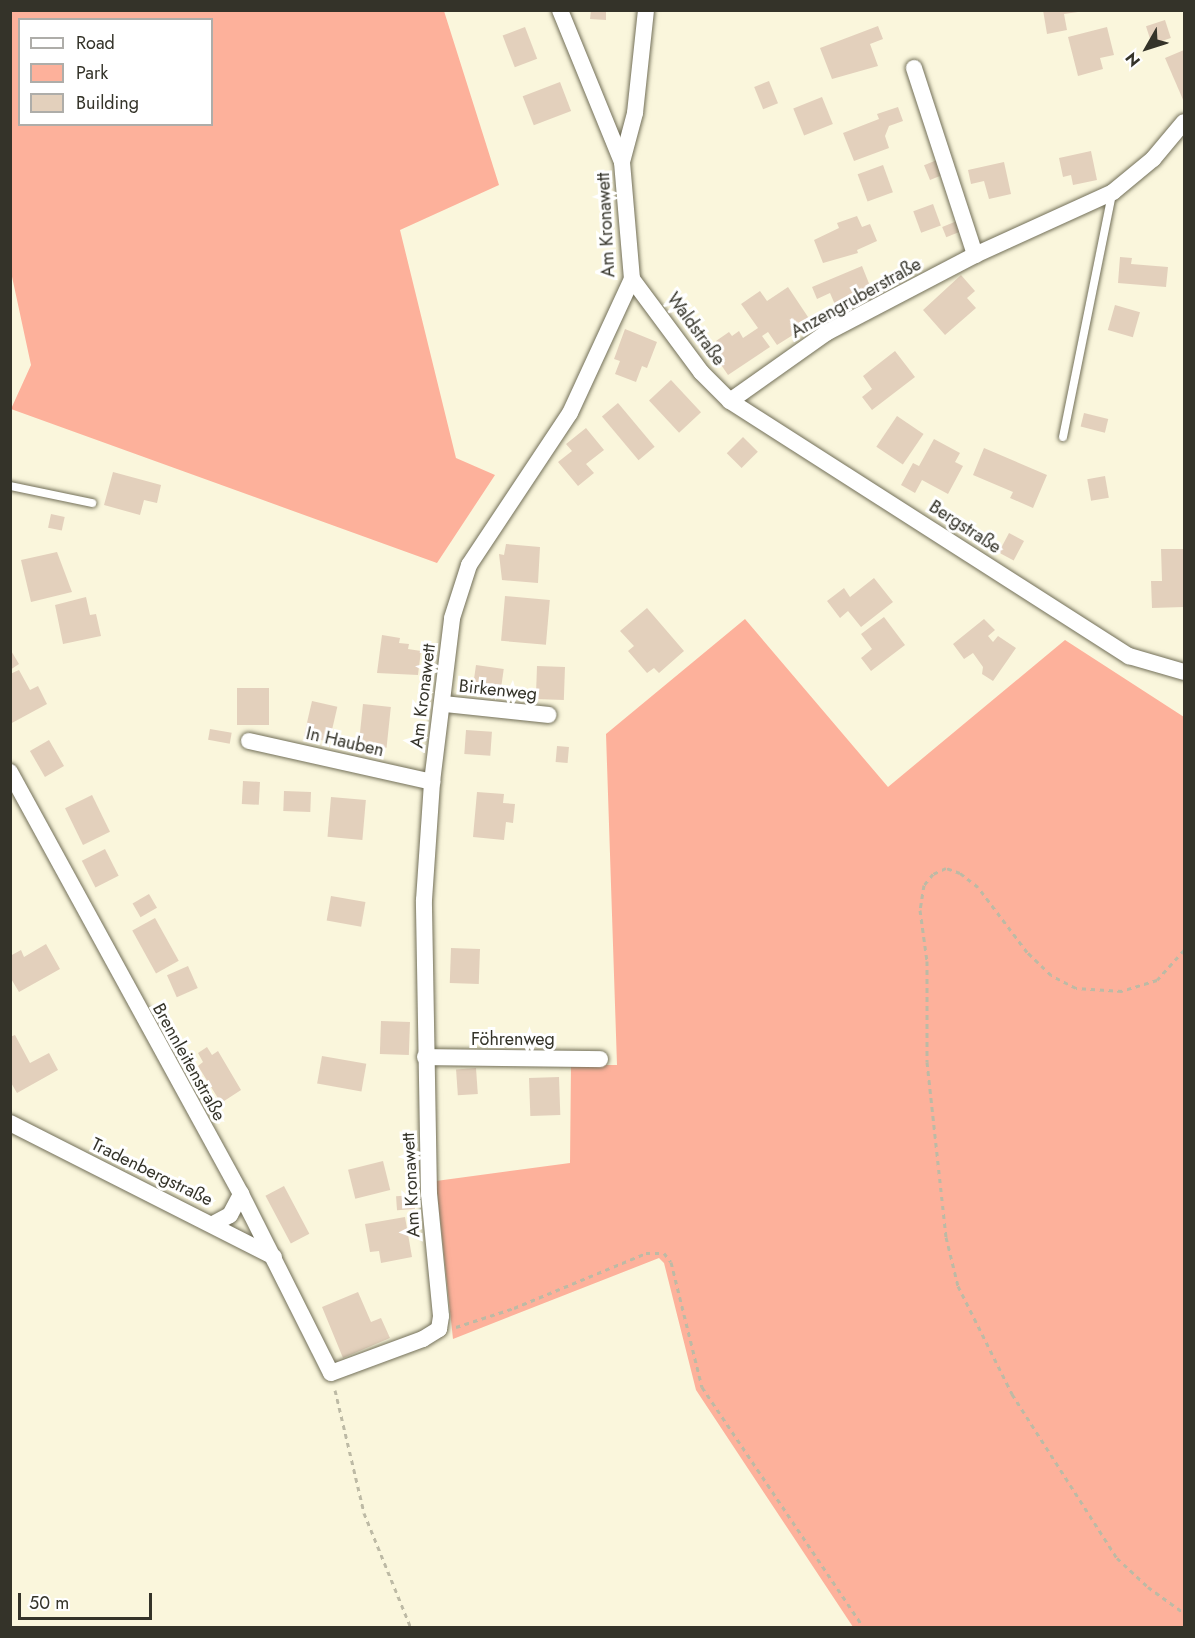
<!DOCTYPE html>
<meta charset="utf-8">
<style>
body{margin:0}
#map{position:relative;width:1195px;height:1638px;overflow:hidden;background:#faf6dc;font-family:Jost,sans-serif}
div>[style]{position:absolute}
.green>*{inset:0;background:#fdb19b}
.building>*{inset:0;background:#e3d0bc;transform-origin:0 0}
.path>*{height:3px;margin-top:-1.5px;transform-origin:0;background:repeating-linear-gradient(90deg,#bdbaa5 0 4.5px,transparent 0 9px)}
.roads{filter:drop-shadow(0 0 2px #726f58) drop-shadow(0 0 2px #726f58)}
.service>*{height:8px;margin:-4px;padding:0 4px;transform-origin:4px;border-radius:4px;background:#fff}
.minor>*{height:16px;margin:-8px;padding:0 8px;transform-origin:8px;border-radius:8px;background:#fff}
span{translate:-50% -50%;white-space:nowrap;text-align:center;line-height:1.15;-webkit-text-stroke:6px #fff;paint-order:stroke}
.street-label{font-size:18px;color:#343329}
.frame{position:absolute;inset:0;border:12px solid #343329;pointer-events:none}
.legend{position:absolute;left:18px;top:18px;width:195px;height:108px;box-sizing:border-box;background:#fff;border:2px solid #aeada9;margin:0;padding:8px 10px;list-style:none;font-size:18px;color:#343329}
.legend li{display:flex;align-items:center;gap:12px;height:30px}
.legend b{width:30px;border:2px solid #aeada9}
.north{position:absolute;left:1117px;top:18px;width:60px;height:60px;-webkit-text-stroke:4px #fff;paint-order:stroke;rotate:231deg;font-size:16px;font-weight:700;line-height:24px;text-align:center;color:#343329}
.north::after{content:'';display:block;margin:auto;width:21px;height:27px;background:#343329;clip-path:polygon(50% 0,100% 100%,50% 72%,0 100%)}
.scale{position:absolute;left:18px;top:1593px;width:134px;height:27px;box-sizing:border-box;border:3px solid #343329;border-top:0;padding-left:8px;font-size:18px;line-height:21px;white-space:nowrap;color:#343329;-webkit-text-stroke:4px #fff;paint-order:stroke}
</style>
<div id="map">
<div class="green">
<i style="clip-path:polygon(evenodd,11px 10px,444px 11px,499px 185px,400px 230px,456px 458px,495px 475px,437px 563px,11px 409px,31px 365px,11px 272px,11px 10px,20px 20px,212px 20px,212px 124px,20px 124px,20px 20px)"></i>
<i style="clip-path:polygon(745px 619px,888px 787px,1065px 640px,1184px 717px,1184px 1627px,853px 1627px,696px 1390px,664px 1263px,659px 1258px,453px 1339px,436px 1181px,570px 1163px,571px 1065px,617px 1065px,606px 734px)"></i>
</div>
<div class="building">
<i style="clip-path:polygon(591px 10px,606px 10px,606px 20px,590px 19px)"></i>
<i style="clip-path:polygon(1043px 10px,1078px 10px,1078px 12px,1064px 14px,1067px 30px,1047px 34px)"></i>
<i style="left:1165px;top:20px;width:19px;height:20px;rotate:72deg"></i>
<i style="clip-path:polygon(878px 26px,883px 39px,870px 44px,878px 66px,832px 79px,820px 48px)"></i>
<i style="left:525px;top:27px;width:34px;height:24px;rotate:69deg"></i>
<i style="clip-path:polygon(1107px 27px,1114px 55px,1100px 58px,1103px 69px,1078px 76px,1068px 37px)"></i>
<i style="clip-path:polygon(1184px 50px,1184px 102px,1165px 58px)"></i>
<i style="left:769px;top:81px;width:24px;height:16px;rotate:68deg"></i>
<i style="left:560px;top:82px;width:31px;height:40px;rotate:69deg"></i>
<i style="left:822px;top:97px;width:29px;height:31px;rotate:68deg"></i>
<i style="clip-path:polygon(898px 107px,903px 121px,889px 126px,885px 136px,889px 148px,854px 161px,843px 133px,879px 119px,877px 114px)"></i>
<i style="clip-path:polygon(1091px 151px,1097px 180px,1073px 185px,1071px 175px,1063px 177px,1059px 158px)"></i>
<i style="left:937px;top:160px;width:16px;height:14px;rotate:68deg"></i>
<i style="clip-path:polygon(1004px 162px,1011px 194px,989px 199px,984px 181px,971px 184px,968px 170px)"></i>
<i style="left:883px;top:165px;width:29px;height:27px;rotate:70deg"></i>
<i style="left:933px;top:204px;width:23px;height:21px;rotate:70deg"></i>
<i style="clip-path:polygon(857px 216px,862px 227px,870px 224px,877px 241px,857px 250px,858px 253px,823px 263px,814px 240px,839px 228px,837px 223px)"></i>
<i style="left:957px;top:221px;width:11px;height:16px;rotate:68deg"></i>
<i style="clip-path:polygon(1120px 257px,1132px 258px,1131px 264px,1168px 267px,1166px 287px,1118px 283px)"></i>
<i style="clip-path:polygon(862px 266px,872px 291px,836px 307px,830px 293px,817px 299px,812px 287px)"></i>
<i style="clip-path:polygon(961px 275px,975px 291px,967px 298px,976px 308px,945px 335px,923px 310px)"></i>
<i style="clip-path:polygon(788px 287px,812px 323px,777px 345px,768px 332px,762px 336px,770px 347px,728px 375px,711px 350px,719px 345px,716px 341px,729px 332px,732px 336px,739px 331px,743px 338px,758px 328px,741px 304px,760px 291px,767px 301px)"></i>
<i style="left:1115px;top:305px;width:26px;height:26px;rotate:16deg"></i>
<i style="clip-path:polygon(625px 329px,657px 342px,647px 368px,642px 366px,636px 382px,615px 374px,620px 361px,614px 359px)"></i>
<i style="clip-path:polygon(895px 351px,915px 377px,872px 410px,862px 397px,872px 389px,863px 376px)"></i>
<i style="left:671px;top:380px;width:44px;height:30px;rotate:47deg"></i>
<i style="left:618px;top:403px;width:57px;height:21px;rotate:50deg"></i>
<i style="left:1084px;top:413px;width:25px;height:14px;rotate:14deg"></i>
<i style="left:897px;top:416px;width:32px;height:37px;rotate:34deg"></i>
<i style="clip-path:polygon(586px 428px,604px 450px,586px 464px,594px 473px,578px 486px,558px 462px,572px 451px,566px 444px)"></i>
<i style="left:743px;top:437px;width:21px;height:23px;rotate:45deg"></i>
<i style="clip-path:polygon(934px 439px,960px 453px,955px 462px,963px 466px,948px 494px,922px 480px,915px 493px,901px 485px,913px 463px,919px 466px)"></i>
<i style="clip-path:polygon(984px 448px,1047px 475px,1033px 508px,1010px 498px,1013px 492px,973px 475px)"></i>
<i style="clip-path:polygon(113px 472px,161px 485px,157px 503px,144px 500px,140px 515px,104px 505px)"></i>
<i style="left:1105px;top:476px;width:22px;height:18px;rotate:80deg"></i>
<i style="left:51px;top:514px;width:14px;height:14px;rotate:12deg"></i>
<i style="left:1009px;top:533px;width:17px;height:22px;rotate:28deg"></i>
<i style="clip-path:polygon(506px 544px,540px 547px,538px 583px,502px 580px,499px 554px,504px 555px)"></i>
<i style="clip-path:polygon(1161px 549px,1183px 549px,1184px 607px,1152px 608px,1151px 581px,1162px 581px)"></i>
<i style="clip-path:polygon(57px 552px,72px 592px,31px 602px,21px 560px)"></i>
<i style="clip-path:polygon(874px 578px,893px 602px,861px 627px,848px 611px,840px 618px,827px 601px,844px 588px,850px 597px)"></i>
<i style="left:505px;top:596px;width:45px;height:45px;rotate:5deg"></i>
<i style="clip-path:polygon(86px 597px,90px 615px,96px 614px,101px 636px,63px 644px,55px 605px)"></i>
<i style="clip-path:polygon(647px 608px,684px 651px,659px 673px,654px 668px,647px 673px,628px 651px,634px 646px,620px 631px)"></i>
<i style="clip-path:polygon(884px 617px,905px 645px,871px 671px,861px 658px,872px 649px,861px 634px)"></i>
<i style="clip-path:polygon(984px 619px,995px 630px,988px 636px,993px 642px,998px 636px,1016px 648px,993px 681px,982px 674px,983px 667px,973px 653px,964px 659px,953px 644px)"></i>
<i style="clip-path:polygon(382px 635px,400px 638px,399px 643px,409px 644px,408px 649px,421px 651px,418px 675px,377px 673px)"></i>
<i style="clip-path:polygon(10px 649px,19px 664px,10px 670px)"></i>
<i style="left:476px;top:665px;width:28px;height:24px;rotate:8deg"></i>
<i style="left:537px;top:666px;width:28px;height:33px;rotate:2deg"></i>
<i style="clip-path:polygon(19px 670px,30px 690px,38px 686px,47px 704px,10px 724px,10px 674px)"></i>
<i style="left:237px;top:688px;width:32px;height:37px"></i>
<i style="left:312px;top:701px;width:26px;height:36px;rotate:13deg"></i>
<i style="left:363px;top:704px;width:28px;height:41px;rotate:6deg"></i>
<i style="left:210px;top:729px;width:22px;height:11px;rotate:10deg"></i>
<i style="left:466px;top:730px;width:26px;height:24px;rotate:4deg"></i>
<i style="left:49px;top:740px;width:30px;height:22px;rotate:60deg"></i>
<i style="left:557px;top:746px;width:12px;height:16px;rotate:5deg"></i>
<i style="left:243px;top:781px;width:17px;height:23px;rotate:3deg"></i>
<i style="left:284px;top:791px;width:27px;height:20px;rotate:2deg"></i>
<i style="clip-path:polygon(477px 792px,504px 794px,503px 803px,515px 804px,513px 823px,506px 822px,504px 840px,473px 837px)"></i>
<i style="left:92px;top:795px;width:41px;height:30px;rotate:64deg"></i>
<i style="left:331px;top:797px;width:35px;height:40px;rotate:5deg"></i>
<i style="left:105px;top:849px;width:30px;height:26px;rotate:63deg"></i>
<i style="left:149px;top:894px;width:16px;height:19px;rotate:60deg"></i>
<i style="left:331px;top:896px;width:35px;height:25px;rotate:10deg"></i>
<i style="left:155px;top:918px;width:49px;height:26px;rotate:61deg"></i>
<i style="clip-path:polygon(46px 944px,60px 969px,19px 992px,10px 977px,10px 956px,21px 950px,24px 957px)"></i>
<i style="left:451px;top:948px;width:29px;height:35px;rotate:2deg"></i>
<i style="left:188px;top:966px;width:24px;height:23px;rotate:66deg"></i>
<i style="left:381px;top:1021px;width:29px;height:33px;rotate:2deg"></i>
<i style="clip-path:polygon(15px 1035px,30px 1063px,49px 1053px,58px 1070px,17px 1093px,10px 1081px,10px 1037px)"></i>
<i style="clip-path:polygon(207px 1047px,212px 1055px,218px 1051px,241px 1090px,221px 1103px,198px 1066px,203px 1062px,198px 1053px)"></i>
<i style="left:322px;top:1056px;width:45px;height:28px;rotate:10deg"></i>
<i style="left:476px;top:1068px;width:26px;height:20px;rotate:86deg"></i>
<i style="left:559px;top:1077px;width:38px;height:30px;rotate:88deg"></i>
<i style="left:383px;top:1161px;width:30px;height:36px;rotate:76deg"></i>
<i style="left:284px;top:1186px;width:54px;height:21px;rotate:62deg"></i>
<i style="left:414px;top:1195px;width:14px;height:18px;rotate:86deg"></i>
<i style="clip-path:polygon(405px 1217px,412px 1257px,381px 1263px,379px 1251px,370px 1252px,365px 1224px)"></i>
<i style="clip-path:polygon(358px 1292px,371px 1322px,381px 1318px,390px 1338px,343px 1358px,322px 1307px)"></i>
</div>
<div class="path">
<i style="left:1184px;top:950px;width:40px;rotate:132deg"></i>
<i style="left:1157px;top:980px;width:37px;rotate:163deg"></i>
<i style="left:1122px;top:991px;width:46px;rotate:-176.3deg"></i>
<i style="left:1076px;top:988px;width:28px;rotate:-153deg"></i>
<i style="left:1051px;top:975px;width:33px;rotate:-136deg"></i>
<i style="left:1027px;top:952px;width:81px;rotate:-127deg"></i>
<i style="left:978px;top:887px;width:23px;rotate:-142deg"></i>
<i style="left:960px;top:873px;width:15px;rotate:-160deg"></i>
<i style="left:946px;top:868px;width:14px;rotate:155deg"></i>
<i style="left:933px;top:874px;width:14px;rotate:129deg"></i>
<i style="left:924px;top:885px;width:25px;rotate:99deg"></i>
<i style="left:920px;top:910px;width:51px;rotate:82.2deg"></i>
<i style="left:927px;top:961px;width:101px;rotate:90deg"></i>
<i style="left:927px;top:1062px;width:176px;rotate:83.8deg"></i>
<i style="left:946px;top:1237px;width:50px;rotate:76.2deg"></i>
<i style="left:958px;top:1286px;width:121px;rotate:63.4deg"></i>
<i style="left:1012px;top:1394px;width:195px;rotate:57.4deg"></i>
<i style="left:1117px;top:1558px;width:42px;rotate:43.1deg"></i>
<i style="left:1148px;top:1587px;width:44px;rotate:35.8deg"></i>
<i style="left:456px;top:1327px;width:61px;rotate:-18.1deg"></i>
<i style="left:514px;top:1308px;width:143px;rotate:-22.6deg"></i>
<i style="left:646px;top:1253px;width:18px"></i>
<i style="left:664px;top:1253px;width:11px;rotate:52deg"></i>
<i style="left:671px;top:1262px;width:129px;rotate:76.1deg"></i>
<i style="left:702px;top:1387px;width:290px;rotate:56.1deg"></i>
<i style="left:335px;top:1390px;width:126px;rotate:76.7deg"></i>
<i style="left:364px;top:1513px;width:124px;rotate:67.8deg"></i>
</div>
<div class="roads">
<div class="service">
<i style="left:1063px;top:437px;width:249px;rotate:-78.6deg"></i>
<i style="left:10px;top:486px;width:84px;rotate:11.7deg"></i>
</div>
<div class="minor">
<i style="left:914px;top:68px;width:197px;rotate:71.9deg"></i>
<i style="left:622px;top:162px;width:51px;rotate:-75.1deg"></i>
<i style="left:635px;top:113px;width:104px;rotate:-83.9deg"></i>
<i style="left:632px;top:279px;width:116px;rotate:53.4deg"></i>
<i style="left:701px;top:372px;width:41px;rotate:45deg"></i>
<i style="left:730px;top:401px;width:474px;rotate:32.6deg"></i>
<i style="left:1129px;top:656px;width:57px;rotate:16.2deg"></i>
<i style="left:730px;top:401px;width:118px;rotate:-35.3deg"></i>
<i style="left:826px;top:333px;width:168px;rotate:-27.6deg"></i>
<i style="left:975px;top:255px;width:152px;rotate:-24.5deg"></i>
<i style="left:1113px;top:192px;width:52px;rotate:-39.5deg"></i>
<i style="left:1153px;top:159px;width:48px;rotate:-50deg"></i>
<i style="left:444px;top:704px;width:105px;rotate:6deg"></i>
<i style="left:249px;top:741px;width:188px;rotate:12.6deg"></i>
<i style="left:10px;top:772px;width:481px;rotate:61.3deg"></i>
<i style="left:241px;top:1194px;width:200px;rotate:63.3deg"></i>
<i style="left:331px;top:1373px;width:98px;rotate:-20.3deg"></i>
<i style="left:423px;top:1339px;width:19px;rotate:-32deg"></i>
<i style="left:439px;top:1329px;width:13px;rotate:-81deg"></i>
<i style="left:441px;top:1316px;width:123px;rotate:-95.6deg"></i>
<i style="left:429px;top:1194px;width:294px;rotate:-91deg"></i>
<i style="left:424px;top:900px;width:118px;rotate:-86.1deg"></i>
<i style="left:432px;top:782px;width:165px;rotate:-83deg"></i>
<i style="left:452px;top:618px;width:56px;rotate:-72.2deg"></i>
<i style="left:469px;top:565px;width:182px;rotate:-56.4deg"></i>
<i style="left:570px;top:413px;width:148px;rotate:-65.2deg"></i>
<i style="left:632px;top:279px;width:117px;rotate:-94.9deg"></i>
<i style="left:622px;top:162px;width:164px;rotate:-112.2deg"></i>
<i style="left:425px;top:1057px;width:175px;rotate:0.7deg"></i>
<i style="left:10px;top:1123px;width:296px;rotate:26.9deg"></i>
<i style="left:213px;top:1224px;width:19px;rotate:-28deg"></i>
<i style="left:230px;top:1215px;width:24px;rotate:-62deg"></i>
</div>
</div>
<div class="street-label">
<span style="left:606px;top:225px;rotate:-93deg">Am Kronawett</span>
<span style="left:856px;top:298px;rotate:-29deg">Anzengruberstraße</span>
<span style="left:696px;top:329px;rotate:54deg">Waldstraße</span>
<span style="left:965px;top:527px;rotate:33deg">Bergstraße</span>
<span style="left:498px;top:690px;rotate:6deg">Birkenweg</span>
<span style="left:423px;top:696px;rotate:-83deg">Am Kronawett</span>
<span style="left:345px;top:742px;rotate:13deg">In Hauben</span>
<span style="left:513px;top:1039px">Föhrenweg</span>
<span style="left:189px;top:1062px;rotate:61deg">Brennleitenstraße</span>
<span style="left:152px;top:1172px;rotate:26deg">Tradenbergstraße</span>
<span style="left:411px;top:1185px;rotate:-93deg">Am Kronawett</span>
</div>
<div class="frame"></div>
<ul class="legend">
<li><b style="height:8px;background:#fff"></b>Road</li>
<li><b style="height:16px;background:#fdb19b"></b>Park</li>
<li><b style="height:16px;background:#e3d0bc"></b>Building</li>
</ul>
<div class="north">N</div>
<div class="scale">50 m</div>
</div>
